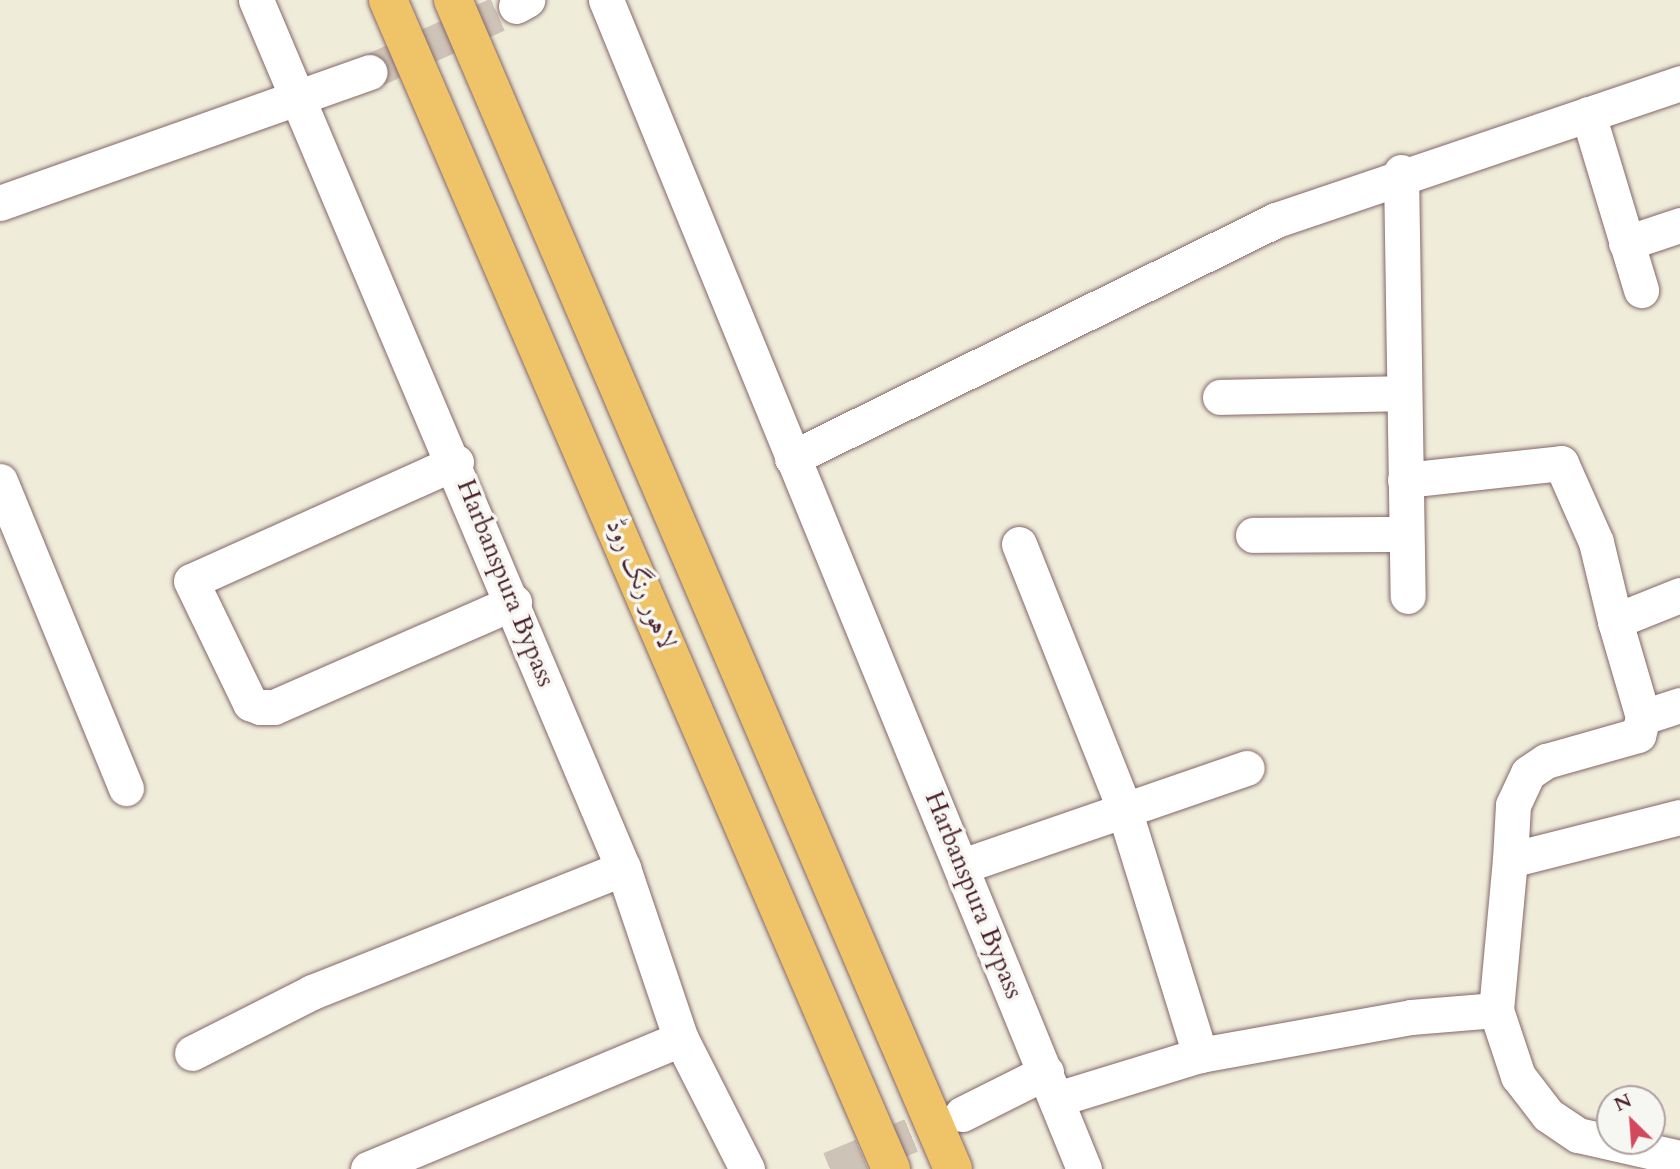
<!DOCTYPE html>
<meta charset="utf-8">
<style>
body{margin:0}
#map{position:relative;width:1680px;height:1169px;overflow:hidden;background:#efecda;font-family:Cardo,Amiri,serif}
div>[style]{position:absolute}
.minor-tunnel>*{height:35px;margin-top:-17.5px;transform-origin:0;background:repeating-linear-gradient(90deg,#cec3b7 0 35px,transparent 0 53px)}
.roads{filter:drop-shadow(0 0 2px #846768) drop-shadow(0 0 2px #846768)}
.minor>*{height:35px;margin:-17.5px;padding:0 17.5px;transform-origin:17.5px;border-radius:17.5px;background:#fff}
.highway>*{height:38px;margin:-19px;padding:0 19px;transform-origin:19px;border-radius:19px;background:#efc469}
span{translate:-50% -50%;white-space:nowrap;text-align:center;line-height:1.15;-webkit-text-stroke:7px #f6f6f2;paint-order:stroke}
.street-label{font-size:26px;color:#4a1f2b}
.north{position:absolute;left:1596px;top:1085px;width:70px;height:70px;box-sizing:border-box;background:#f6f6f2;border:2px solid #b1a0a2;border-radius:50%;rotate:335deg;font-size:19px;font-weight:700;line-height:28px;text-align:center;color:#4a1f2b}
.north::after{content:'';display:block;margin:auto;width:24px;height:32px;background:#d1495b;clip-path:polygon(50% 0,100% 100%,50% 72%,0 100%)}
</style>
<div id="map">
<div class="minor-tunnel">
<i style="left:369px;top:72px;width:161px;rotate:-24.2deg"></i>
<i style="left:830px;top:1169px;width:140px;rotate:-22.7deg"></i>
</div>
<div class="roads">
<div class="minor">
<i style="left:256px;top:0;width:942px;rotate:67.08deg"></i>
<i style="left:623px;top:868px;width:181px;rotate:71.3deg"></i>
<i style="left:681px;top:1039px;width:146px;rotate:63.1deg"></i>
<i style="left:606px;top:0;width:1263px;rotate:67.76deg"></i>
<i style="left:516px;top:6px;width:13px;rotate:-29deg"></i>
<i style="left:1588px;top:114px;width:184px;rotate:73.2deg"></i>
<i style="left:1401px;top:172px;width:424px;rotate:89.1deg"></i>
<i style="left:0;top:203px;width:392px;rotate:-19.5deg"></i>
<i style="left:1626px;top:243px;width:57px;rotate:-18.4deg"></i>
<i style="left:1220px;top:397px;width:184px;rotate:-1.2deg"></i>
<i style="left:792px;top:458px;width:539px;rotate:-26.18deg"></i>
<i style="left:1276px;top:220px;width:427px;rotate:-18.7deg"></i>
<i style="left:456px;top:462px;width:290px;rotate:155.8deg"></i>
<i style="left:191px;top:581px;width:136px;rotate:64.2deg"></i>
<i style="left:250px;top:703px;width:11px;rotate:22deg"></i>
<i style="left:260px;top:707px;width:14px"></i>
<i style="left:274px;top:707px;width:262px;rotate:-23.6deg"></i>
<i style="left:1405px;top:480px;width:157px;rotate:-6.2deg"></i>
<i style="left:1561px;top:463px;width:86px;rotate:66.1deg"></i>
<i style="left:1596px;top:542px;width:81px;rotate:76.5deg"></i>
<i style="left:0;top:481px;width:332px;rotate:67.7deg"></i>
<i style="left:1253px;top:535px;width:153px;rotate:-0.4deg"></i>
<i style="left:1019px;top:544px;width:282px;rotate:68.3deg"></i>
<i style="left:1123px;top:806px;width:261px;rotate:72.8deg"></i>
<i style="left:1643px;top:717px;width:39px;rotate:-18deg"></i>
<i style="left:1510px;top:860px;width:55px;rotate:-86.9deg"></i>
<i style="left:1513px;top:805px;width:35px;rotate:-65deg"></i>
<i style="left:1528px;top:773px;width:22px;rotate:-34deg"></i>
<i style="left:1546px;top:761px;width:96px;rotate:-15.8deg"></i>
<i style="left:1638px;top:735px;width:19px;rotate:-74deg"></i>
<i style="left:1643px;top:717px;width:100px;rotate:-106.3deg"></i>
<i style="left:1615px;top:621px;width:70px;rotate:-21.8deg"></i>
<i style="left:962px;top:866px;width:301px;rotate:-19deg"></i>
<i style="left:1496px;top:1010px;width:151px;rotate:-84.7deg"></i>
<i style="left:1510px;top:860px;width:175px;rotate:-14.2deg"></i>
<i style="left:192px;top:1053px;width:135px;rotate:-26.9deg"></i>
<i style="left:312px;top:992px;width:335px;rotate:-21.7deg"></i>
<i style="left:1057px;top:1099px;width:150px;rotate:-17.1deg"></i>
<i style="left:1200px;top:1055px;width:214px;rotate:-10.2deg"></i>
<i style="left:1411px;top:1017px;width:85px;rotate:-4.7deg"></i>
<i style="left:1496px;top:1010px;width:70px;rotate:71.6deg"></i>
<i style="left:1518px;top:1076px;width:49px;rotate:52.4deg"></i>
<i style="left:1548px;top:1115px;width:36px;rotate:34deg"></i>
<i style="left:1578px;top:1135px;width:105px;rotate:12.7deg"></i>
<i style="left:962px;top:1114px;width:94px;rotate:-26.6deg"></i>
<i style="left:368px;top:1169px;width:339px;rotate:-22.6deg"></i>
</div>
<div class="highway">
<i style="left:388px;top:0;width:1273px;rotate:66.72deg"></i>
<i style="left:453px;top:0;width:1271px;rotate:66.84deg"></i>
</div>
</div>
<div class="street-label">
<span style="left:506px;top:583px;rotate:68deg">Harbanspura Bypass</span>
<span style="left:641px;top:584px;rotate:67deg">لاہور رنگ روڈ</span>
<span style="left:974px;top:895px;rotate:68deg">Harbanspura Bypass</span>
</div>
<div class="north">N</div>
</div>
